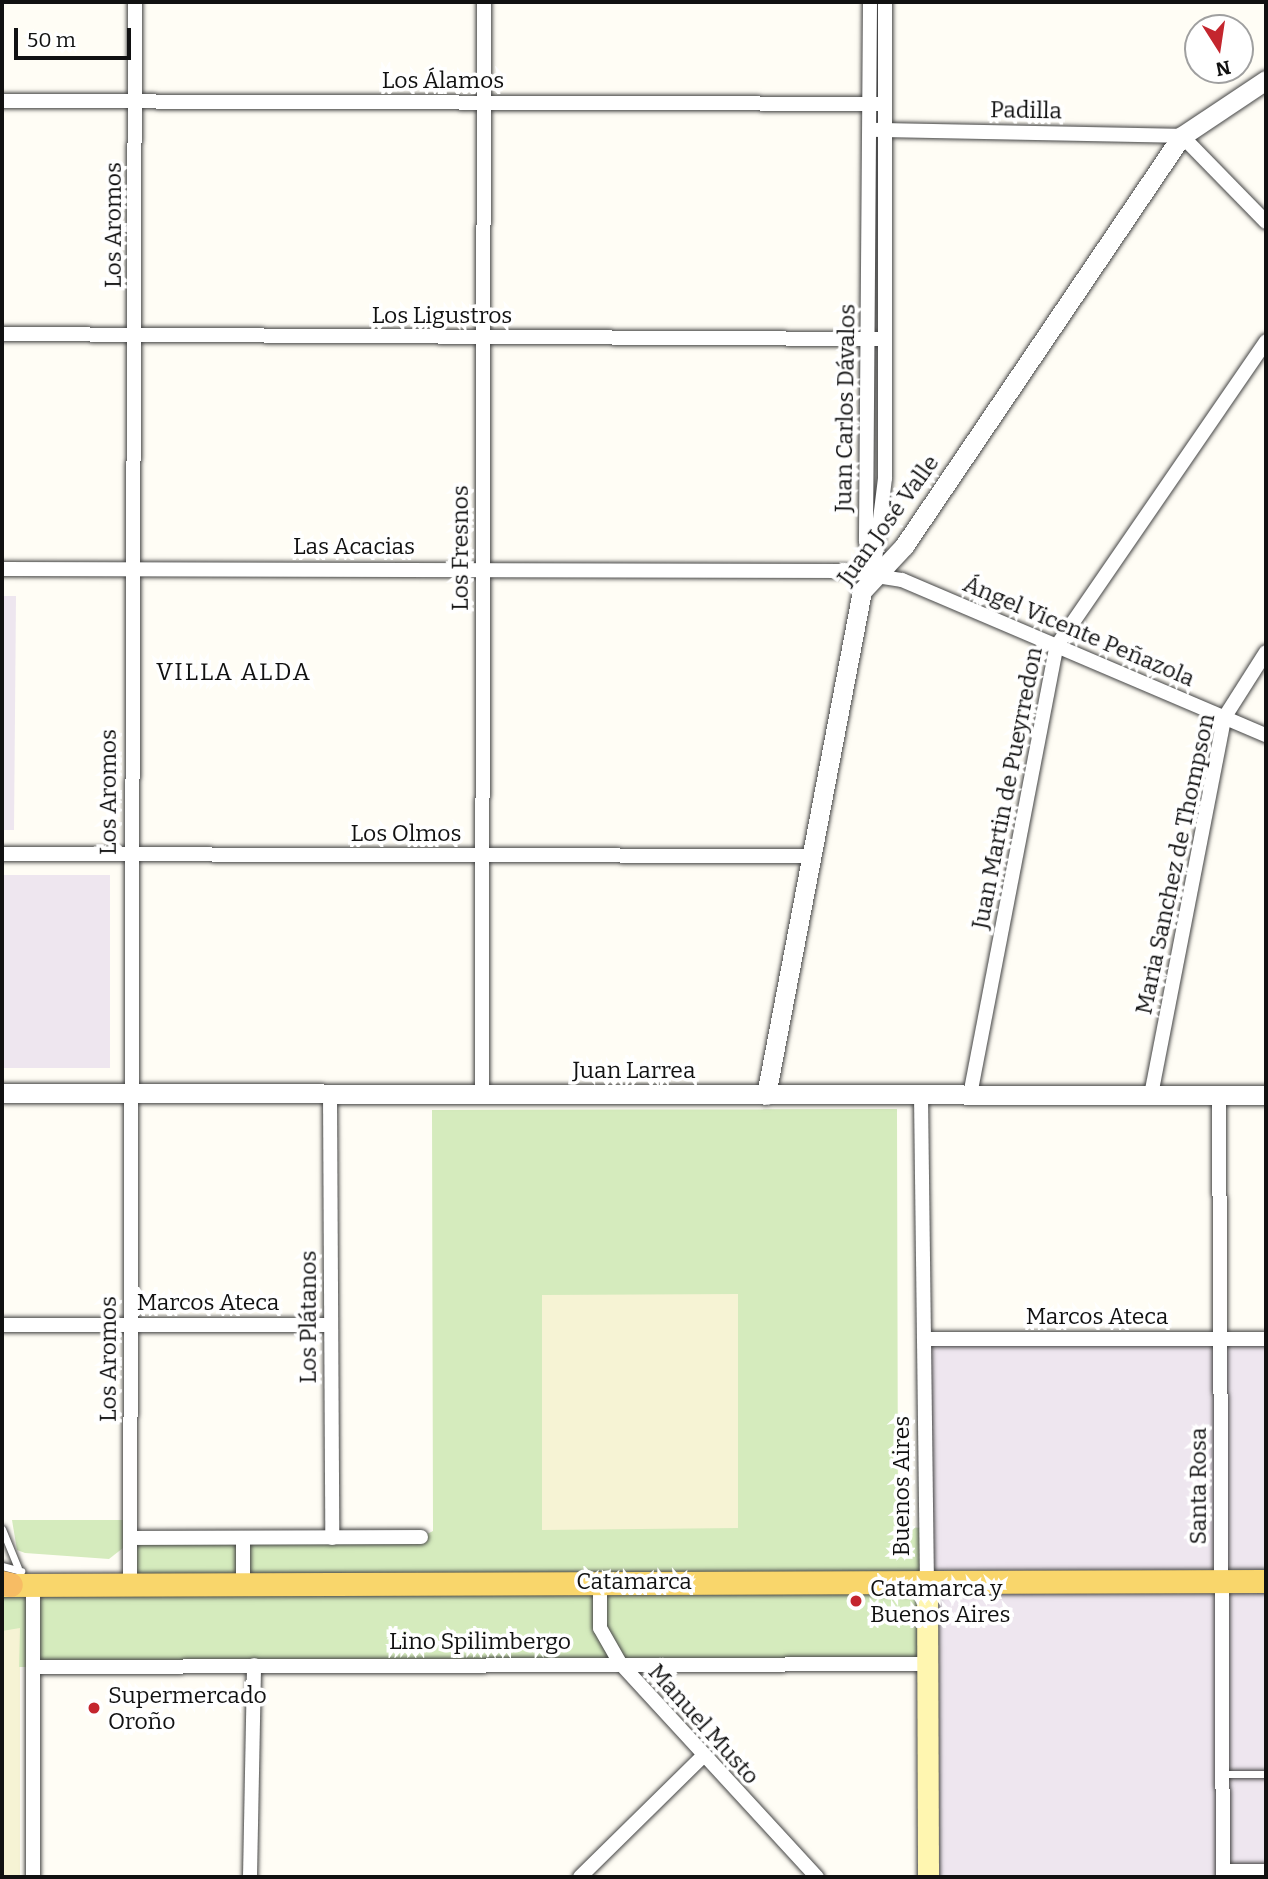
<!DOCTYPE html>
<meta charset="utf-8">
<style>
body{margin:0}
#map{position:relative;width:1268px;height:1879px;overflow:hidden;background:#fffdf5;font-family:Bitter,serif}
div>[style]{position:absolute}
.industrial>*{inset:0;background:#eee6ef;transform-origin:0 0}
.farmland>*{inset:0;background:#f6f3d4;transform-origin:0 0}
.green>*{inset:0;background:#d5ebbd}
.roads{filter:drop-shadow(0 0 2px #444) drop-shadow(0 0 2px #444)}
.service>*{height:7px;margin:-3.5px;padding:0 3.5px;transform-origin:3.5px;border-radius:3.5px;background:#fff}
.minor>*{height:14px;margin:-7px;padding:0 7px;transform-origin:7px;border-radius:7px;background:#fff}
.tertiary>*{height:19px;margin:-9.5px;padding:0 9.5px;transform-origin:9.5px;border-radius:9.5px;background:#fff}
.secondary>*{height:21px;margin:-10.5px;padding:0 10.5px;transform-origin:10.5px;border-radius:10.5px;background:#fff6b0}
.primary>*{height:23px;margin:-11.5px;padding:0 11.5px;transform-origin:11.5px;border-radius:11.5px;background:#f9d66b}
.trunk>*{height:24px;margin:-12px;padding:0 12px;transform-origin:12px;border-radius:12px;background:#f7bc64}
.dots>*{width:19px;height:19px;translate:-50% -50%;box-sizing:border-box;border:4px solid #fff;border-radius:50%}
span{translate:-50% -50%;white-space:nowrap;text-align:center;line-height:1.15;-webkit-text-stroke:7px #fff;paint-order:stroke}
.street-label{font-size:23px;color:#111}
.poi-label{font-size:23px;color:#111}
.left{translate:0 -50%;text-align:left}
.neighbourhood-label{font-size:24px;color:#111;letter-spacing:2px}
.frame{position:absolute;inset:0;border:4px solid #111;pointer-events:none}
.north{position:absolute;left:1184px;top:14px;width:70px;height:70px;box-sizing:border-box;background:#fff;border:2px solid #a0a0a0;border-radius:50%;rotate:168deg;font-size:19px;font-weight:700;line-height:28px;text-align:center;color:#111}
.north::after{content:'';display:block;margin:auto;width:24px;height:32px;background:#c4262e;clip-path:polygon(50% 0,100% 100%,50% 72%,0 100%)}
.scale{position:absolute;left:14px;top:28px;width:117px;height:32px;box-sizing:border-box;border:4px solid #111;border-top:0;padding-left:9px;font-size:21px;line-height:24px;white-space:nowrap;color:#111;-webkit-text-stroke:5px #fff;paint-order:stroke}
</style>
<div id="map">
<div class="industrial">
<i style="clip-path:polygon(2px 596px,16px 596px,14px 830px,2px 830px)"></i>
<i style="left:2px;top:875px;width:108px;height:193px"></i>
<i style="clip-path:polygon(928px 1339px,1266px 1339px,1266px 1871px,1223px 1877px,928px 1877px)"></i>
</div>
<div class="farmland">
<i style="left:542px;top:1294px;width:196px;height:237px"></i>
<i style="left:20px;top:1628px;width:249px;height:18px;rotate:90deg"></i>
</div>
<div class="green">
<i style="clip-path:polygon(evenodd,897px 1109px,898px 1527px,927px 1528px,927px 1664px,19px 1667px,20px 1628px,2px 1631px,2px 1587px,130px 1582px,130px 1538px,421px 1537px,433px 1531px,432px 1110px,897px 1109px,738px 1294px,738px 1528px,542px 1530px,542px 1295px,738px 1294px)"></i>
<i style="clip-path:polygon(12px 1520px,123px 1520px,123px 1548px,109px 1559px,25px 1553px,17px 1550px)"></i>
</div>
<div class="roads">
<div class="service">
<i style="left:2px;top:1529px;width:42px;rotate:67.7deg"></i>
<i style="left:2px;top:1566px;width:20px;rotate:15deg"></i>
<i style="left:1222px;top:1774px;width:44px"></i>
</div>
<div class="minor">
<i style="left:870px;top:2px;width:539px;rotate:90.43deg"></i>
<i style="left:866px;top:541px;width:26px;rotate:79deg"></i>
<i style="left:2px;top:101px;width:883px;rotate:0.19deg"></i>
<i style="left:876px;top:130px;width:306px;rotate:1.1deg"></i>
<i style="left:1182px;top:136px;width:120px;rotate:45.7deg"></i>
<i style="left:2px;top:334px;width:880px;rotate:0.33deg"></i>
<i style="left:2px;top:569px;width:843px;rotate:0.14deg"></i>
<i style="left:845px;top:571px;width:58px;rotate:9deg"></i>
<i style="left:902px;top:580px;width:396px;rotate:23.1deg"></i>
<i style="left:873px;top:576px;width:99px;rotate:-83deg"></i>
<i style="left:885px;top:478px;width:476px;rotate:-90deg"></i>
<i style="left:2px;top:854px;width:807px;rotate:0.14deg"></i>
<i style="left:330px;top:1095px;width:443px;rotate:89.7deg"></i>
<i style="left:482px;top:1095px;width:1093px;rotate:-89.9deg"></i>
<i style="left:921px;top:1095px;width:486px;rotate:89.3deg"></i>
<i style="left:970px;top:1095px;width:456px;rotate:-79.1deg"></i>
<i style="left:1056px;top:647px;width:371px;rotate:-55.5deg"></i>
<i style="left:1151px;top:1095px;width:384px;rotate:-79deg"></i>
<i style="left:1224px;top:718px;width:78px;rotate:-57.5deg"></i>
<i style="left:1219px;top:1095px;width:782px;rotate:89.71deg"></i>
<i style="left:2px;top:1325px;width:329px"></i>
<i style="left:928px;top:1339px;width:338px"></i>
<i style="left:130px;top:1538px;width:291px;rotate:-0.2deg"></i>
<i style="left:600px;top:1581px;width:47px;rotate:90deg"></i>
<i style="left:600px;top:1628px;width:40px;rotate:60.3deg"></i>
<i style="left:620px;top:1663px;width:291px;rotate:47.4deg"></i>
<i style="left:130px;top:1582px;width:1580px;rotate:-89.82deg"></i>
<i style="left:243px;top:1582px;width:43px;rotate:-90deg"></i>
<i style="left:34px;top:1667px;width:893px;rotate:-0.19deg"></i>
<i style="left:1223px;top:1871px;width:43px"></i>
<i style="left:33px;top:1877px;width:292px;rotate:-90deg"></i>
<i style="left:250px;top:1877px;width:212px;rotate:-88.9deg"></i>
<i style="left:580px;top:1877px;width:170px;rotate:-44.5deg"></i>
</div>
<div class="tertiary">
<i style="left:2px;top:1093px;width:1264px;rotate:0.09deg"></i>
<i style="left:766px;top:1095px;width:513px;rotate:-79.22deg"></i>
<i style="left:862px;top:591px;width:62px;rotate:-47deg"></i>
<i style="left:904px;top:546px;width:495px;rotate:-55.9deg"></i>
<i style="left:1182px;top:136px;width:101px;rotate:-33.7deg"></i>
</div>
<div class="secondary">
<i style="left:927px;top:1581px;width:296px;rotate:89.8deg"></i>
</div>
<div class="primary">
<i style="left:2px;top:1585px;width:1264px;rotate:-0.18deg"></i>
</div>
<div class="trunk">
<i style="left:2px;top:1583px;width:9px;rotate:13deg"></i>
</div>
</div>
<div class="dots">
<i style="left:856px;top:1601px;background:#c4262e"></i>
<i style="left:94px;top:1708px;background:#c4262e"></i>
</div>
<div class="street-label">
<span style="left:443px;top:80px">Los Álamos</span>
<span style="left:1026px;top:110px;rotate:1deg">Padilla</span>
<span style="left:113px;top:225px;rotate:-90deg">Los Aromos</span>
<span style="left:442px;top:315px">Los Ligustros</span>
<span style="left:845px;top:408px;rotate:-89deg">Juan Carlos Dávalos</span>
<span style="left:888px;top:520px;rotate:-54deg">Juan José Valle</span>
<span style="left:354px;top:546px">Las Acacias</span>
<span style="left:460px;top:548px;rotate:-90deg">Los Fresnos</span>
<span style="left:1079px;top:631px;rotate:23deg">Ángel Vicente Peñazola</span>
<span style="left:1007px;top:788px;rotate:-79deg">Juan Martin de Pueyrredon</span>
<span style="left:108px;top:792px;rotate:-90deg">Los Aromos</span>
<span style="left:406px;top:833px">Los Olmos</span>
<span style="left:1175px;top:864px;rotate:-78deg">Maria Sanchez de Thompson</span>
<span style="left:634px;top:1070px">Juan Larrea</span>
<span style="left:208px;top:1302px">Marcos Ateca</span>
<span style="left:1097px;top:1316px">Marcos Ateca</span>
<span style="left:308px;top:1317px;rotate:-90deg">Los Plátanos</span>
<span style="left:108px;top:1359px;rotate:-90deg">Los Aromos</span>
<span style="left:901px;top:1486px;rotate:-90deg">Buenos Aires</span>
<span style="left:1198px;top:1486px;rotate:-90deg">Santa Rosa</span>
<span style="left:634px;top:1581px">Catamarca</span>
<span style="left:480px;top:1641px">Lino Spilimbergo</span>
<span style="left:704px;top:1724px;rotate:48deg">Manuel Musto</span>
</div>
<div class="poi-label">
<span class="left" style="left:870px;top:1601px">Catamarca y<br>Buenos Aires</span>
<span class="left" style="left:108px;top:1708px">Supermercado<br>Oroño</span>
</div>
<div class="neighbourhood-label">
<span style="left:234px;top:673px">VILLA ALDA</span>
</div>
<div class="frame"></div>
<div class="north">N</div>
<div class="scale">50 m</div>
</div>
